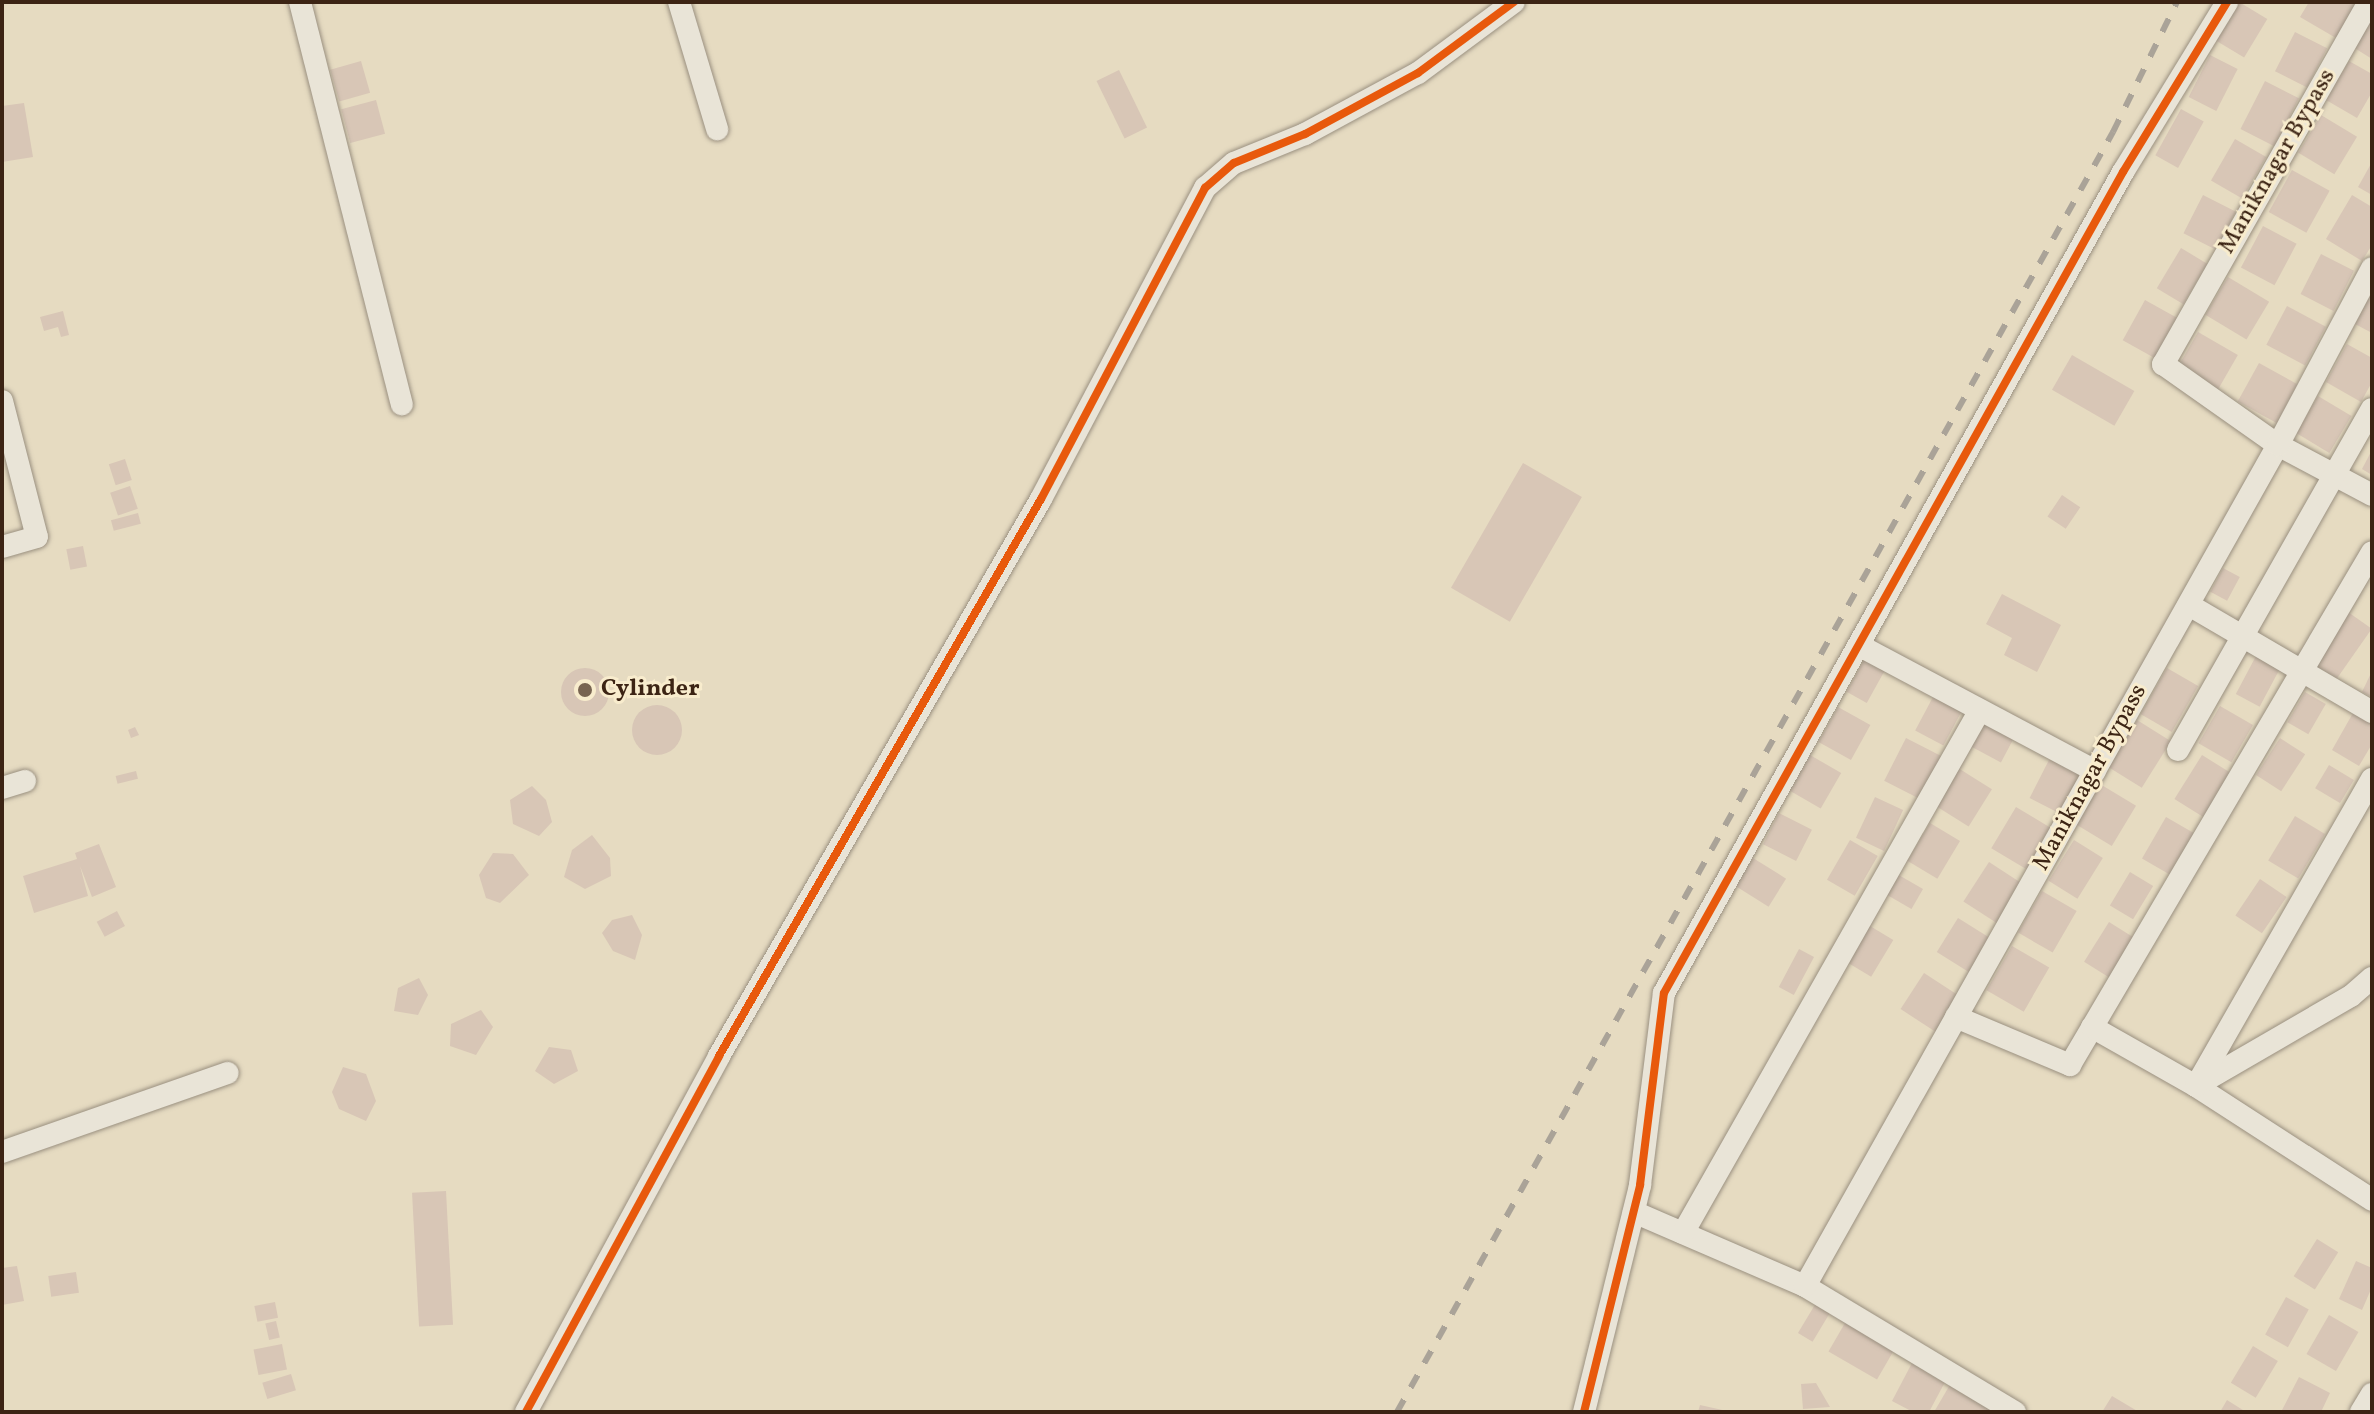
<!DOCTYPE html>
<style>
body{margin:0}
#map{position:relative;width:2374px;height:1414px;overflow:hidden;background:#e6dbc1;font-family:Vollkorn,serif}
div>[style]{position:absolute}
.building>*{inset:0;background:#d8c6b6;transform-origin:0 0}
.round{border-radius:50%}
.roads{filter:drop-shadow(0 0 2px #9a9080) drop-shadow(0 0 2px #9a9080)}
.street>*{height:22px;margin:-11px;padding:0 11px;transform-origin:11px;border-radius:11px;background:#e9e4d7}
.rail>*{height:6px;margin-top:-3px;transform-origin:0;background:repeating-linear-gradient(90deg,#aaa398 0 14px,transparent 0 28px)}
.cycleway>*{height:8px;margin:-4px;padding:0 4px;transform-origin:4px;border-radius:4px;background:#e8590c}
.dots>*{width:22px;height:22px;translate:-50% -50%;box-sizing:border-box;border:4px solid #f8eccd;border-radius:50%}
span{translate:-50% -50%;white-space:nowrap;text-align:center;line-height:1.15;-webkit-text-stroke:6px #f8eccd;paint-order:stroke}
.street-label{font-size:24px;color:#3c2414}
.poi-label{font-size:24px;color:#3c2414;font-weight:700}
.left{translate:0 -50%;text-align:left}
.frame{position:absolute;inset:0;border:4px solid #3c2414;pointer-events:none}
</style>
<div id="map">
<div class="building">
<i style="left:2239px;top:2px;width:33px;height:45px;rotate:31deg"></i>
<i style="clip-path:polygon(2309px 2px,2356px 2px,2336px 38px,2300px 17px)"></i>
<i style="clip-path:polygon(2372px 16px,2372px 59px,2353px 47px)"></i>
<i style="left:2295px;top:32px;width:36px;height:44px;rotate:27deg"></i>
<i style="left:2210px;top:55px;width:31px;height:47px;rotate:27deg"></i>
<i style="left:361px;top:61px;width:33px;height:32px;rotate:74deg"></i>
<i style="clip-path:polygon(2349px 61px,2372px 74px,2372px 92px,2357px 118px,2326px 100px)"></i>
<i style="left:1119px;top:70px;width:64px;height:25px;rotate:64deg"></i>
<i style="left:2265px;top:81px;width:38px;height:54px;rotate:27deg"></i>
<i style="left:376px;top:100px;width:35px;height:36px;rotate:75deg"></i>
<i style="clip-path:polygon(24px 103px,33px 157px,2px 162px,2px 106px)"></i>
<i style="left:2181px;top:109px;width:26px;height:53px;rotate:29deg"></i>
<i style="left:2321px;top:115px;width:42px;height:44px;rotate:31deg"></i>
<i style="left:2235px;top:139px;width:36px;height:48px;rotate:30deg"></i>
<i style="clip-path:polygon(2372px 162px,2372px 195px,2358px 187px)"></i>
<i style="left:2292px;top:170px;width:43px;height:48px;rotate:29deg"></i>
<i style="left:2203px;top:195px;width:37px;height:43px;rotate:27deg"></i>
<i style="clip-path:polygon(2352px 195px,2372px 207px,2372px 245px,2362px 261px,2326px 239px)"></i>
<i style="left:2263px;top:226px;width:38px;height:47px;rotate:28deg"></i>
<i style="left:2181px;top:248px;width:31px;height:47px;rotate:31deg"></i>
<i style="left:2321px;top:254px;width:37px;height:45px;rotate:27deg"></i>
<i style="left:2228px;top:277px;width:48px;height:44px;rotate:31deg"></i>
<i style="clip-path:polygon(2372px 292px,2372px 333px,2355px 324px)"></i>
<i style="left:2145px;top:300px;width:38px;height:46px;rotate:29deg"></i>
<i style="left:2287px;top:306px;width:44px;height:44px;rotate:28deg"></i>
<i style="clip-path:polygon(63px 311px,69px 335px,61px 337px,58px 327px,44px 331px,40px 317px)"></i>
<i style="left:2198px;top:332px;width:46px;height:40px;rotate:30deg"></i>
<i style="clip-path:polygon(2347px 344px,2372px 358px,2372px 382px,2361px 402px,2326px 382px)"></i>
<i style="left:2072px;top:355px;width:72px;height:40px;rotate:30deg"></i>
<i style="left:2259px;top:363px;width:45px;height:44px;rotate:29deg"></i>
<i style="left:2318px;top:396px;width:39px;height:43px;rotate:31deg"></i>
<i style="clip-path:polygon(2372px 450px,2372px 475px,2362px 469px)"></i>
<i style="left:125px;top:459px;width:22px;height:17px;rotate:72deg"></i>
<i style="left:1523px;top:463px;width:68px;height:144px;rotate:30deg"></i>
<i style="left:130px;top:486px;width:24px;height:21px;rotate:71deg"></i>
<i style="left:2062px;top:495px;width:22px;height:26px;rotate:34deg"></i>
<i style="left:138px;top:513px;width:11px;height:28px;rotate:75deg"></i>
<i style="left:83px;top:546px;width:21px;height:17px;rotate:79deg"></i>
<i style="left:2223px;top:568px;width:19px;height:27px;rotate:28deg"></i>
<i style="clip-path:polygon(2002px 594px,2061px 625px,2037px 672px,2004px 655px,2012px 638px,1986px 624px)"></i>
<i style="left:2348px;top:612px;width:29px;height:62px;rotate:35deg"></i>
<i style="left:1867px;top:655px;width:23px;height:42px;rotate:29deg"></i>
<i style="left:2256px;top:656px;width:27px;height:43px;rotate:28deg"></i>
<i class="round" style="left:561px;top:668px;width:48px;height:48px"></i>
<i style="left:2167px;top:668px;width:36px;height:53px;rotate:30deg"></i>
<i style="clip-path:polygon(2372px 671px,2372px 697px,2362px 692px)"></i>
<i style="left:2305px;top:692px;width:24px;height:35px;rotate:30deg"></i>
<i style="left:1933px;top:697px;width:32px;height:38px;rotate:28deg"></i>
<i class="round" style="left:632px;top:705px;width:50px;height:50px"></i>
<i style="left:2220px;top:706px;width:38px;height:43px;rotate:30deg"></i>
<i style="left:1838px;top:707px;width:37px;height:40px;rotate:29deg"></i>
<i style="clip-path:polygon(2353px 713px,2372px 724px,2372px 744px,2359px 766px,2332px 750px)"></i>
<i style="left:1981px;top:719px;width:38px;height:29px;rotate:28deg"></i>
<i style="left:2137px;top:720px;width:40px;height:55px;rotate:32deg"></i>
<i style="clip-path:polygon(135px 727px,139px 735px,131px 738px,128px 730px)"></i>
<i style="left:1906px;top:738px;width:40px;height:48px;rotate:27deg"></i>
<i style="left:2280px;top:738px;width:30px;height:44px;rotate:33deg"></i>
<i style="left:1810px;top:755px;width:36px;height:41px;rotate:30deg"></i>
<i style="left:2202px;top:755px;width:34px;height:52px;rotate:32deg"></i>
<i style="left:2050px;top:758px;width:35px;height:45px;rotate:27deg"></i>
<i style="left:2329px;top:765px;width:29px;height:27px;rotate:31deg"></i>
<i style="left:1958px;top:768px;width:40px;height:44px;rotate:32deg"></i>
<i style="left:136px;top:771px;width:8px;height:21px;rotate:76deg"></i>
<i style="left:2100px;top:784px;width:42px;height:47px;rotate:31deg"></i>
<i style="clip-path:polygon(532px 786px,546px 800px,552px 822px,539px 836px,513px 824px,510px 800px)"></i>
<i style="left:1875px;top:797px;width:31px;height:45px;rotate:25deg"></i>
<i style="left:2016px;top:807px;width:45px;height:48px;rotate:31deg"></i>
<i style="left:1779px;top:813px;width:37px;height:35px;rotate:27deg"></i>
<i style="left:2295px;top:816px;width:35px;height:52px;rotate:31deg"></i>
<i style="left:2166px;top:817px;width:32px;height:48px;rotate:30deg"></i>
<i style="left:1930px;top:823px;width:35px;height:44px;rotate:31deg"></i>
<i style="clip-path:polygon(592px 835px,610px 858px,611px 876px,585px 889px,564px 877px,572px 850px)"></i>
<i style="left:1850px;top:840px;width:32px;height:46px;rotate:30deg"></i>
<i style="left:2074px;top:840px;width:34px;height:48px;rotate:32deg"></i>
<i style="clip-path:polygon(99px 844px,116px 887px,92px 897px,80px 866px,88px 896px,34px 913px,23px 876px,77px 859px,75px 853px)"></i>
<i style="clip-path:polygon(493px 853px,513px 854px,529px 875px,500px 903px,486px 898px,479px 875px)"></i>
<i style="left:1753px;top:858px;width:39px;height:33px;rotate:32deg"></i>
<i style="left:1989px;top:862px;width:43px;height:47px;rotate:33deg"></i>
<i style="left:2130px;top:872px;width:27px;height:39px;rotate:31deg"></i>
<i style="left:1897px;top:874px;width:30px;height:23px;rotate:30deg"></i>
<i style="left:2260px;top:879px;width:32px;height:44px;rotate:34deg"></i>
<i style="left:2042px;top:891px;width:40px;height:48px;rotate:30deg"></i>
<i style="left:117px;top:911px;width:17px;height:23px;rotate:62deg"></i>
<i style="clip-path:polygon(632px 915px,642px 935px,635px 960px,613px 951px,602px 933px,612px 920px)"></i>
<i style="left:1958px;top:918px;width:41px;height:40px;rotate:32deg"></i>
<i style="left:2109px;top:922px;width:31px;height:47px;rotate:32deg"></i>
<i style="left:1865px;top:923px;width:33px;height:43px;rotate:31deg"></i>
<i style="left:2012px;top:946px;width:43px;height:51px;rotate:30deg"></i>
<i style="left:1799px;top:949px;width:17px;height:43px;rotate:28deg"></i>
<i style="left:1924px;top:973px;width:43px;height:43px;rotate:33deg"></i>
<i style="clip-path:polygon(419px 978px,428px 995px,418px 1015px,394px 1011px,398px 988px)"></i>
<i style="clip-path:polygon(481px 1010px,493px 1027px,476px 1055px,450px 1046px,451px 1024px)"></i>
<i style="clip-path:polygon(549px 1047px,571px 1050px,578px 1071px,554px 1084px,535px 1071px)"></i>
<i style="clip-path:polygon(343px 1067px,366px 1074px,376px 1101px,366px 1121px,339px 1109px,332px 1092px)"></i>
<i style="left:446px;top:1191px;width:134px;height:34px;rotate:87deg"></i>
<i style="left:2317px;top:1239px;width:25px;height:44px;rotate:32deg"></i>
<i style="clip-path:polygon(2356px 1261px,2372px 1268px,2372px 1287px,2362px 1310px,2339px 1299px)"></i>
<i style="clip-path:polygon(17px 1266px,24px 1301px,2px 1305px,2px 1268px)"></i>
<i style="left:76px;top:1272px;width:21px;height:28px;rotate:82deg"></i>
<i style="left:2286px;top:1297px;width:26px;height:43px;rotate:29deg"></i>
<i style="left:275px;top:1302px;width:16px;height:21px;rotate:79deg"></i>
<i style="left:1816px;top:1303px;width:17px;height:35px;rotate:31deg"></i>
<i style="left:2329px;top:1315px;width:34px;height:45px;rotate:30deg"></i>
<i style="left:276px;top:1321px;width:17px;height:11px;rotate:77deg"></i>
<i style="left:1845px;top:1323px;width:56px;height:33px;rotate:30deg"></i>
<i style="left:282px;top:1344px;width:26px;height:29px;rotate:79deg"></i>
<i style="left:2253px;top:1346px;width:29px;height:43px;rotate:31deg"></i>
<i style="clip-path:polygon(1912px 1363px,1945px 1382px,1929px 1412px,1913px 1412px,1892px 1401px)"></i>
<i style="left:291px;top:1374px;width:17px;height:30px;rotate:73deg"></i>
<i style="clip-path:polygon(2299px 1377px,2330px 1393px,2321px 1412px,2281px 1412px)"></i>
<i style="clip-path:polygon(1816px 1383px,1830px 1407px,1803px 1409px,1801px 1384px)"></i>
<i style="clip-path:polygon(1951px 1383px,2000px 1412px,1934px 1412px)"></i>
<i style="clip-path:polygon(2112px 1396px,2139px 1412px,2102px 1412px)"></i>
<i style="clip-path:polygon(2227px 1400px,2246px 1412px,2220px 1412px)"></i>
<i style="clip-path:polygon(1700px 1405px,1727px 1411px,1727px 1412px,1698px 1412px)"></i>
</div>
<div class="roads">
<div class="street">
<i style="left:300px;top:2px;width:415px;rotate:75.8deg"></i>
<i style="left:679px;top:2px;width:133px;rotate:73.3deg"></i>
<i style="left:2369px;top:2px;width:417px;rotate:119.6deg"></i>
<i style="left:2163px;top:364px;width:141px;rotate:35.2deg"></i>
<i style="left:2278px;top:445px;width:106px;rotate:28deg"></i>
<i style="left:2px;top:401px;width:140px;rotate:75.6deg"></i>
<i style="left:37px;top:537px;width:36px;rotate:164deg"></i>
<i style="left:2189px;top:605px;width:212px;rotate:30.3deg"></i>
<i style="left:1860px;top:646px;width:266px;rotate:28deg"></i>
<i style="left:2178px;top:750px;width:392px;rotate:-60.4deg"></i>
<i style="left:2px;top:788px;width:24px;rotate:-17deg"></i>
<i style="left:1956px;top:1017px;width:124px;rotate:22.8deg"></i>
<i style="left:2070px;top:1065px;width:595px;rotate:-59.51deg"></i>
<i style="left:2092px;top:1027px;width:120px;rotate:29.6deg"></i>
<i style="left:2196px;top:1086px;width:210px;rotate:32.9deg"></i>
<i style="left:2199px;top:1084px;width:176px;rotate:-30.1deg"></i>
<i style="left:2351px;top:996px;width:28px;rotate:-41deg"></i>
<i style="left:2196px;top:1086px;width:354px;rotate:-60.2deg"></i>
<i style="left:2px;top:1152px;width:239px;rotate:-19.3deg"></i>
<i style="left:1634px;top:1212px;width:186px;rotate:23.4deg"></i>
<i style="left:1805px;top:1286px;width:245px;rotate:31deg"></i>
<i style="left:1683px;top:1233px;width:601px;rotate:-60.41deg"></i>
<i style="left:1805px;top:1286px;width:965px;rotate:-60.65deg"></i>
<i style="left:2278px;top:445px;width:200px;rotate:-62deg"></i>
<i style="left:526px;top:1412px;width:405px;rotate:-61.5deg"></i>
<i style="left:719px;top:1056px;width:643px;rotate:-59.97deg"></i>
<i style="left:1041px;top:499px;width:352px;rotate:-62.2deg"></i>
<i style="left:1205px;top:188px;width:38px;rotate:-41deg"></i>
<i style="left:1234px;top:163px;width:77px;rotate:-22.2deg"></i>
<i style="left:1305px;top:134px;width:128px;rotate:-28.4deg"></i>
<i style="left:1418px;top:73px;width:119px;rotate:-36.5deg"></i>
<i style="left:1584px;top:1412px;width:234px;rotate:-76.1deg"></i>
<i style="left:1640px;top:1185px;width:193px;rotate:-82.9deg"></i>
<i style="left:1664px;top:993px;width:941px;rotate:-60.79deg"></i>
<i style="left:2123px;top:172px;width:199px;rotate:-58.5deg"></i>
<i style="left:2361px;top:1412px;width:21px;rotate:-59deg"></i>
</div>
</div>
<div class="rail">
<i style="left:1397px;top:1412px;width:1467px;rotate:-60.78deg"></i>
<i style="left:2113px;top:132px;width:145px;rotate:-63.8deg"></i>
</div>
<div class="cycleway">
<i style="left:526px;top:1412px;width:405px;rotate:-61.5deg"></i>
<i style="left:719px;top:1056px;width:643px;rotate:-59.97deg"></i>
<i style="left:1041px;top:499px;width:352px;rotate:-62.2deg"></i>
<i style="left:1205px;top:188px;width:38px;rotate:-41deg"></i>
<i style="left:1234px;top:163px;width:77px;rotate:-22.2deg"></i>
<i style="left:1305px;top:134px;width:128px;rotate:-28.4deg"></i>
<i style="left:1418px;top:73px;width:119px;rotate:-36.5deg"></i>
<i style="left:1584px;top:1412px;width:234px;rotate:-76.1deg"></i>
<i style="left:1640px;top:1185px;width:193px;rotate:-82.9deg"></i>
<i style="left:1664px;top:993px;width:941px;rotate:-60.79deg"></i>
<i style="left:2123px;top:172px;width:199px;rotate:-58.5deg"></i>
</div>
<div class="dots">
<i style="left:585px;top:690px;background:#786451"></i>
</div>
<div class="street-label">
<span style="left:2278px;top:162px;rotate:-60deg">Maniknagar Bypass</span>
<span style="left:2091px;top:778px;rotate:-61deg">Maniknagar Bypass</span>
</div>
<div class="poi-label">
<span class="left" style="left:601px;top:690px">Cylinder</span>
</div>
<div class="frame"></div>
</div>
